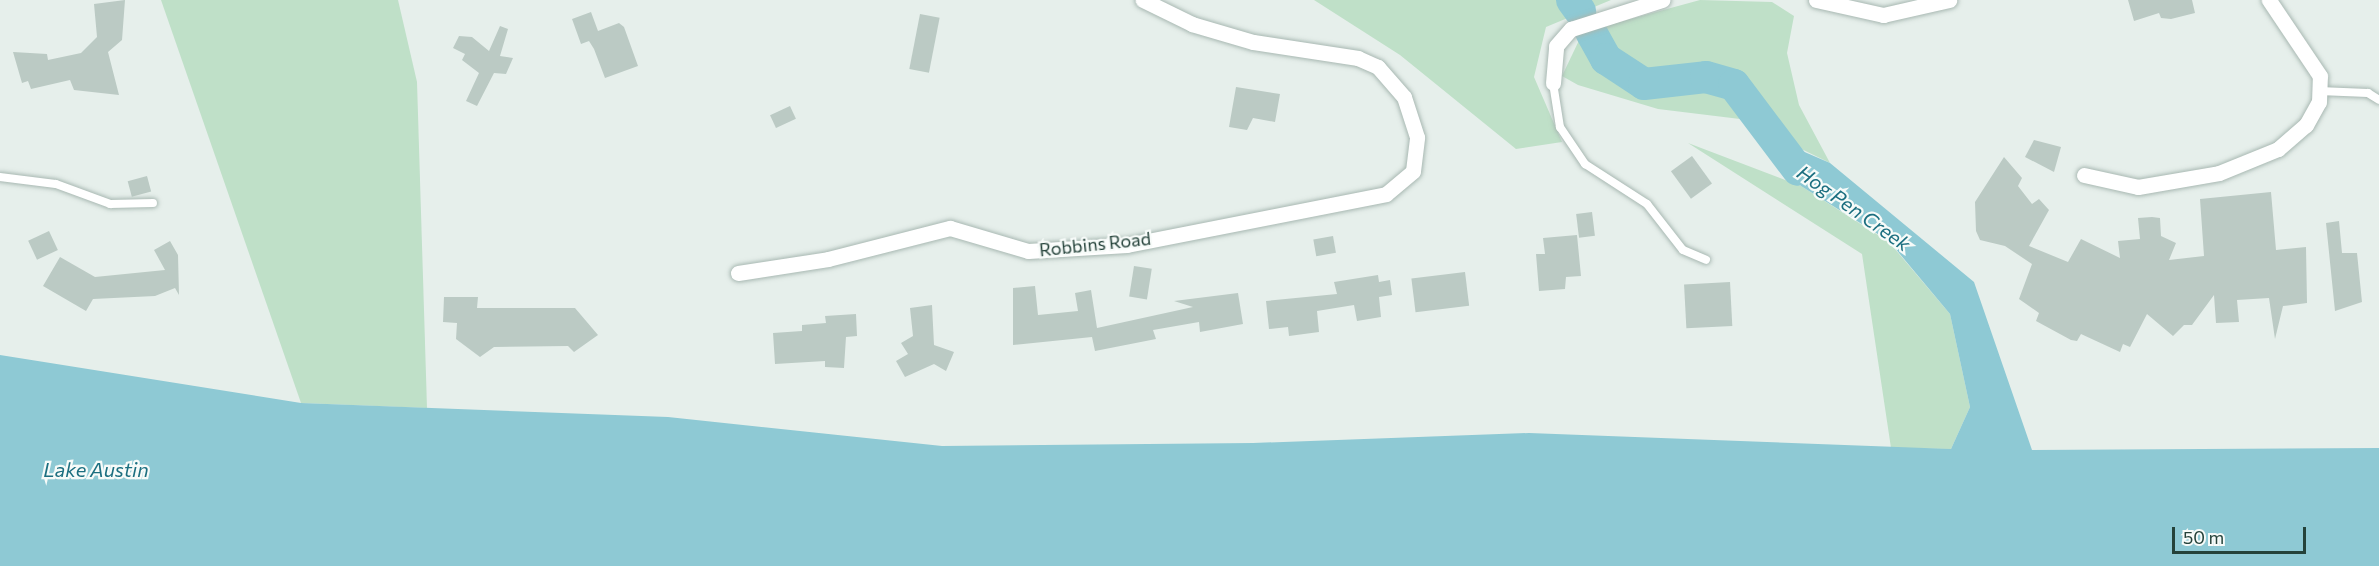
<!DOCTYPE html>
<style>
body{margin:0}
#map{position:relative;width:2379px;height:566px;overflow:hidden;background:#e6efeb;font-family:Commissioner,sans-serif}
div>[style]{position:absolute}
.green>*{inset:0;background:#bfe0c8}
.water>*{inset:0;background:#8ec9d4}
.river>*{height:32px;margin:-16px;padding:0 16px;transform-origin:16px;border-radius:16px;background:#8ec9d4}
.building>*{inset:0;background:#bbcac4;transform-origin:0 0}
.roads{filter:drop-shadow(0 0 2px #a8b8b2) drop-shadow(0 0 2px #a8b8b2)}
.service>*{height:8px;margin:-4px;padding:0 4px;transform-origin:4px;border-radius:4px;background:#fff}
.minor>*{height:15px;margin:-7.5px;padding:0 7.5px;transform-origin:7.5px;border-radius:7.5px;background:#fff}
span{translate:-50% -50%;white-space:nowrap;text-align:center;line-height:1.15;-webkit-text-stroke:4.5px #f7fbf9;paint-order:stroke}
.street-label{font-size:18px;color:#24423a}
.water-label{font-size:20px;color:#1c6f80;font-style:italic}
.scale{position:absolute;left:2172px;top:527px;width:134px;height:27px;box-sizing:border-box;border:3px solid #24423a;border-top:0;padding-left:8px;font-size:18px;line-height:21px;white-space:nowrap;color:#24423a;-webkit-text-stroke:4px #f7fbf9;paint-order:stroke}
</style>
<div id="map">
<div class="green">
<i style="clip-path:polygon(161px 0,398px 0,417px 82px,427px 408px,301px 403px)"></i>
<i style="clip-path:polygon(1314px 0,1611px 0,1546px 27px,1534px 77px,1562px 142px,1516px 149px,1400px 55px)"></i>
<i style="clip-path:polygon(1700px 0,1772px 2px,1794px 16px,1787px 53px,1799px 105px,1830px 163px,1740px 119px,1658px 109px,1578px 85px,1562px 76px,1583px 32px)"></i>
<i style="clip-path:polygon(1688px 143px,1801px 186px,1889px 242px,1950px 314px,1970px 407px,1951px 449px,1891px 448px,1862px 254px)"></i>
</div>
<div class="water">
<i style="clip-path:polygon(1763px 134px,1830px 163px,1974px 282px,2032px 450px,2379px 448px,2379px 566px,0 566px,0 355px,301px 403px,668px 417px,942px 446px,1253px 443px,1529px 433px,1951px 449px,1970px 407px,1950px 314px,1889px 241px,1801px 186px)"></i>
</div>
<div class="river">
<i style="left:1572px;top:0;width:14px;rotate:54deg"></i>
<i style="left:1591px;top:32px;width:31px;rotate:61deg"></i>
<i style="left:1606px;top:59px;width:45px;rotate:33.3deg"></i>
<i style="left:1644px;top:84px;width:62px;rotate:-6.4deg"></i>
<i style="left:1706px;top:77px;width:29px;rotate:16deg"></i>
<i style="left:1734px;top:85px;width:106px;rotate:53deg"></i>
</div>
<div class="building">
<i style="clip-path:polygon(125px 0,122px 40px,108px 52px,119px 95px,74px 90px,70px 80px,31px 89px,28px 81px,22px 83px,13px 52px,47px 54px,48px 60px,81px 53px,97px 37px,94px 4px)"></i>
<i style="clip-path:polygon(2128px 0,2192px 0,2195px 13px,2171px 19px,2161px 18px,2159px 13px,2134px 21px)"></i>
<i style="clip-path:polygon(591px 12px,598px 31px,619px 23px,624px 27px,638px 66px,605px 78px,594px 49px,589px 41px,581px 44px,572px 19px)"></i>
<i style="left:920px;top:14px;width:20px;height:56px;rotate:11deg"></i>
<i style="clip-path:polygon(500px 26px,508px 29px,500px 56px,513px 58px,506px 74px,494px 73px,477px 106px,466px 101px,479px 73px,462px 60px,465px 54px,453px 48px,459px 36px,472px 37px,489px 51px)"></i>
<i style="clip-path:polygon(1236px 87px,1280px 94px,1275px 122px,1253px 118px,1247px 130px,1229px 127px)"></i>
<i style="left:790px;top:106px;width:14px;height:22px;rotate:65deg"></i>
<i style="clip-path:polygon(2034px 140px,2061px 147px,2054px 172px,2025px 157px)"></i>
<i style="left:1692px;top:156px;width:34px;height:26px;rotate:54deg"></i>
<i style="clip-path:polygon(2004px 157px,2022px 178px,2018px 186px,2032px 204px,2039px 199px,2049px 210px,2029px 246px,2068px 262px,2081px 239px,2120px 258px,2118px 241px,2140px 239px,2138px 218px,2152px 217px,2160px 218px,2161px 236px,2176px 243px,2169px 260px,2204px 256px,2200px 199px,2271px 192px,2276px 250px,2306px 247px,2307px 303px,2283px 306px,2275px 339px,2269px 298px,2237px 300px,2239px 322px,2216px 323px,2214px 295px,2192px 325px,2184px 325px,2173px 336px,2147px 314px,2130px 347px,2123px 344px,2120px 352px,2081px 334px,2077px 341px,2071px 340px,2036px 321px,2039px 313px,2019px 299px,2032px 264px,2005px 246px,1980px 240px,1976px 231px,1975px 202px)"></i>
<i style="left:147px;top:176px;width:16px;height:20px;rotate:75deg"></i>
<i style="left:1592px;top:212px;width:24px;height:16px;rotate:83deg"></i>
<i style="clip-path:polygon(2339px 221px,2342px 253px,2357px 253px,2362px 302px,2335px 311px,2326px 223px)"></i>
<i style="left:49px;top:231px;width:21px;height:23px;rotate:65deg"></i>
<i style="clip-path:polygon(1577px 235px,1581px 276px,1566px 277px,1565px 289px,1539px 291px,1536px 254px,1545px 254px,1543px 238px)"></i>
<i style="left:1333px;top:236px;width:17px;height:20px;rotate:80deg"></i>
<i style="clip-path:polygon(170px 241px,178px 255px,179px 295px,175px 288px,155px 296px,93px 299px,86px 311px,43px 286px,60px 257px,95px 277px,165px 270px,154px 250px)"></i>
<i style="left:1134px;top:266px;width:18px;height:31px;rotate:9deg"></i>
<i style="left:1465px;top:272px;width:34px;height:54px;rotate:83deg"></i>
<i style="clip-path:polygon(1378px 275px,1379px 282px,1390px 280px,1392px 295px,1379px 297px,1381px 317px,1357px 321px,1354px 305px,1317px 311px,1319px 332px,1289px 336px,1288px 327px,1269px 329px,1266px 301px,1337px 294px,1334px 282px)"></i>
<i style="left:1730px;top:282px;width:44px;height:46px;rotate:87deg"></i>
<i style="clip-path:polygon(1035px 286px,1038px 315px,1078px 311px,1075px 293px,1091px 290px,1097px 328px,1193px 307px,1174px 301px,1238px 293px,1243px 324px,1200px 332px,1199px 322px,1153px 330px,1156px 339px,1095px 351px,1092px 337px,1013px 345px,1013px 288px)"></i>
<i style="clip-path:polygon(444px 297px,478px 297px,477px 308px,575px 308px,598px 335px,574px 352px,568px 346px,494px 347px,480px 357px,456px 339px,457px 323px,443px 322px)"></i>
<i style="clip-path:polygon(932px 305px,934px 345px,954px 352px,946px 371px,934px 364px,905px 377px,896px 361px,908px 354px,901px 343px,913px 336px,910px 308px)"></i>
<i style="clip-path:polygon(856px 314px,857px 336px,846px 337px,844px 368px,825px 367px,825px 361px,775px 364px,773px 333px,802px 331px,802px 325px,826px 323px,825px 316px)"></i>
</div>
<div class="roads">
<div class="service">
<i style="left:1553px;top:83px;width:45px;rotate:81deg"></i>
<i style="left:1560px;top:127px;width:45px;rotate:56deg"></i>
<i style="left:1585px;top:164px;width:74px;rotate:32.8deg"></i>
<i style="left:1647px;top:204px;width:58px;rotate:52deg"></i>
<i style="left:1683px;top:250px;width:25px;rotate:23deg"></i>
<i style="left:2319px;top:91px;width:49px;rotate:2.3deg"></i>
<i style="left:2368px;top:93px;width:13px;rotate:32deg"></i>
<i style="left:0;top:177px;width:56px;rotate:7.1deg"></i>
<i style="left:56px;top:184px;width:58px;rotate:20.3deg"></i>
<i style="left:110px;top:204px;width:43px;rotate:-1.3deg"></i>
</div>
<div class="minor">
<i style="left:1816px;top:0;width:69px;rotate:12.6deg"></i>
<i style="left:1883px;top:15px;width:68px;rotate:-12.8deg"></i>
<i style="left:1553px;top:83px;width:37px;rotate:-85deg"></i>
<i style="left:1556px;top:46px;width:23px;rotate:-49deg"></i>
<i style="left:1571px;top:29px;width:96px;rotate:-17.7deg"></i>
<i style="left:2084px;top:175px;width:55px;rotate:12.5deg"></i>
<i style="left:2138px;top:187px;width:82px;rotate:-9.8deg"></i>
<i style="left:2219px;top:173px;width:64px;rotate:-22.1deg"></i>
<i style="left:2278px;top:149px;width:37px;rotate:-41deg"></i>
<i style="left:2306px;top:125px;width:26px;rotate:-61deg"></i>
<i style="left:2319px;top:102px;width:26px;rotate:-88deg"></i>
<i style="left:2320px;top:76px;width:92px;rotate:-123.9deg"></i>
<i style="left:738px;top:273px;width:91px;rotate:-8.8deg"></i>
<i style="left:828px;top:259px;width:126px;rotate:-14.3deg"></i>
<i style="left:950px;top:228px;width:81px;rotate:16.4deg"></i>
<i style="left:1028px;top:251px;width:99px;rotate:-3.5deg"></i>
<i style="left:1127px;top:245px;width:264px;rotate:-11.1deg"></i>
<i style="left:1386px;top:194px;width:35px;rotate:-40deg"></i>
<i style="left:1413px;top:171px;width:34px;rotate:-83deg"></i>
<i style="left:1417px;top:137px;width:42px;rotate:-108deg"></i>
<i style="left:1404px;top:97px;width:40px;rotate:-131deg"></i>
<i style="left:1378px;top:67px;width:22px;rotate:-156deg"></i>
<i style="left:1358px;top:58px;width:106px;rotate:-171.3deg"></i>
<i style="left:1253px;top:42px;width:64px;rotate:-163.6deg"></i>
<i style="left:1192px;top:24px;width:55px;rotate:-153.9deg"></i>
</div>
</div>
<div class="street-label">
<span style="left:1095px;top:244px;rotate:-6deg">Robbins Road</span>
</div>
<div class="water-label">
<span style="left:1854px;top:208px;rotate:35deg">Hog Pen Creek</span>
<span style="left:96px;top:469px">Lake Austin</span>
</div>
<div class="scale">50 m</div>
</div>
